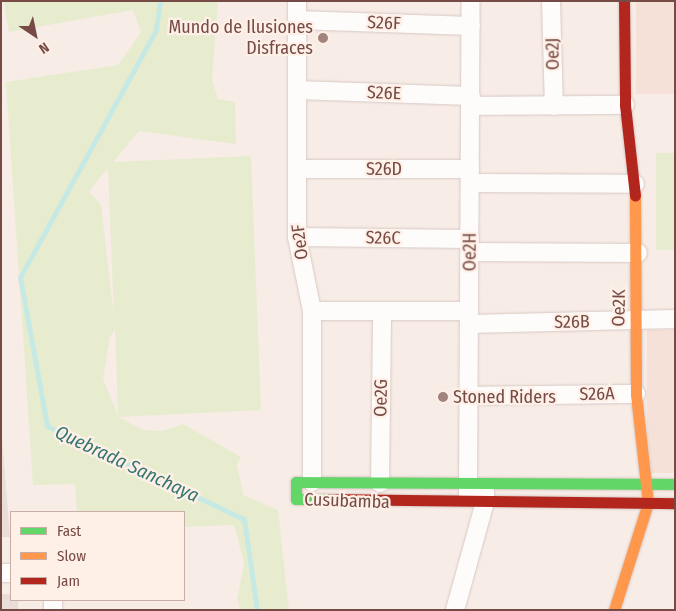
<!DOCTYPE html>
<style>
body{margin:0}
#map{position:relative;width:676px;height:611px;overflow:hidden;background:#f7ece6;font-family:"Fira Sans Condensed",sans-serif}
div>[style]{position:absolute}
.residential>*{inset:0;background:#f5e1d7;transform-origin:0 0}
.industrial>*{inset:0;background:#eadcd7}
.green>*{inset:0;background:#e8eccf;transform-origin:0 0}
.stream>*{height:5px;margin:-2.5px;padding:0 2.5px;transform-origin:2.5px;border-radius:2.5px;background:#c7e9e4}
.roads{filter:drop-shadow(0 0 1px #d8c8c4) drop-shadow(0 0 1px #d8c8c4)}
.street>*{height:18px;margin:-9px;padding:0 9px;transform-origin:9px;border-radius:9px;background:#fefcfb}
.fast>*{height:11px;margin:-5.5px;padding:0 5.5px;transform-origin:5.5px;border-radius:5.5px;background:#63d668}
.slow>*{height:11px;margin:-5.5px;padding:0 5.5px;transform-origin:5.5px;border-radius:5.5px;background:#ff974d}
.jam>*{height:11px;margin:-5.5px;padding:0 5.5px;transform-origin:5.5px;border-radius:5.5px;background:#b3261e}
.dots>*{width:14px;height:14px;translate:-50% -50%;box-sizing:border-box;border:2px solid #fff0e7;border-radius:50%}
span{translate:-50% -50%;white-space:nowrap;text-align:center;line-height:1.15;-webkit-text-stroke:4.5px #fff0e7;paint-order:stroke}
.street-label{font-size:18px;color:#764b45}
.poi-label{font-size:18px;color:#764b45}
.right{translate:-100% -50%;text-align:right}
.left{translate:0 -50%;text-align:left}
.water-label{font-size:19px;color:#357671;font-style:italic}
.frame{position:absolute;inset:0;border:2px solid #764b45;pointer-events:none}
.legend{position:absolute;left:10px;top:511px;width:175px;height:90px;box-sizing:border-box;background:#fff0e7;border:1px solid #c8aea6;margin:0;padding:6px 9px;list-style:none;font-size:15px;color:#764b45}
.legend li{display:flex;align-items:center;gap:10px;height:25px}
.legend b{width:25px;border:1px solid #c8aea6}
.north{position:absolute;left:10px;top:10px;width:50px;height:50px;-webkit-text-stroke:4px #fff0e7;paint-order:stroke;rotate:146deg;font-size:14px;font-weight:700;line-height:20px;text-align:center;color:#764b45}
.north::after{content:'';display:block;margin:auto;width:18px;height:22px;background:#764b45;clip-path:polygon(50% 0,100% 100%,50% 72%,0 100%)}
</style>
<div id="map">
<div class="residential">
<i style="left:636px;top:1px;width:39px;height:93px"></i>
<i style="left:647px;top:330px;width:28px;height:143px"></i>
</div>
<div class="industrial">
<i style="clip-path:polygon(1px 426px,10px 537px,1px 537px)"></i>
<i style="clip-path:polygon(1px 594px,11px 594px,11px 600px,18px 600px,18px 610px,1px 610px)"></i>
</div>
<div class="green">
<i style="clip-path:polygon(evenodd,4px 1px,218px 1px,212px 79px,218px 99px,235px 102px,236px 144px,139px 131px,113px 162px,251px 156px,261px 410px,119px 417px,143px 430px,162px 431px,183px 424px,241px 457px,237px 464px,243px 495px,278px 510px,289px 610px,241px 610px,237px 600px,244px 563px,234px 525px,184px 527px,184px 512px,77px 512px,75px 484px,33px 485px,6px 82px,118px 65px,141px 32px,133px 10px,9px 32px,4px 1px,108px 168px,114px 317px,114px 318px,101px 205px,89px 191px,108px 168px,4px 1px,115px 329px,118px 414px,118px 415px,103px 379px,110px 337px,115px 329px)"></i>
<i style="left:656px;top:153px;width:19px;height:97px"></i>
</div>
<div class="stream">
<i style="left:160px;top:1px;width:29px;rotate:98deg"></i>
<i style="left:156px;top:30px;width:282px;rotate:118.8deg"></i>
<i style="left:20px;top:277px;width:151px;rotate:79.7deg"></i>
<i style="left:47px;top:426px;width:218px;rotate:25.3deg"></i>
<i style="left:244px;top:519px;width:92px;rotate:81.9deg"></i>
</div>
<div class="roads">
<div class="street">
<i style="left:297px;top:1px;width:236px;rotate:90deg"></i>
<i style="left:297px;top:237px;width:76px;rotate:78.5deg"></i>
<i style="left:312px;top:311px;width:171px;rotate:90deg"></i>
<i style="left:551px;top:1px;width:105px;rotate:88.4deg"></i>
<i style="left:297px;top:20px;width:174px;rotate:2deg"></i>
<i style="left:297px;top:90px;width:174px;rotate:2deg"></i>
<i style="left:471px;top:106px;width:154px;rotate:-0.4deg"></i>
<i style="left:297px;top:169px;width:173px"></i>
<i style="left:470px;top:183px;width:165px;rotate:0.3deg"></i>
<i style="left:297px;top:237px;width:173px;rotate:0.7deg"></i>
<i style="left:470px;top:252px;width:168px;rotate:0.3deg"></i>
<i style="left:312px;top:311px;width:157px"></i>
<i style="left:469px;top:324px;width:206px;rotate:-1.4deg"></i>
<i style="left:469px;top:396px;width:167px;rotate:-0.7deg"></i>
<i style="left:380px;top:483px;width:170px;rotate:-89.3deg"></i>
<i style="left:468px;top:494px;width:493px;rotate:-89.7deg"></i>
<i style="left:1px;top:573px;width:10px"></i>
<i style="left:53px;top:600px;width:10px;rotate:90deg"></i>
<i style="left:455px;top:610px;width:112px;rotate:-74.5deg"></i>
<i style="left:485px;top:502px;width:11px;rotate:-90deg"></i>
</div>
<div class="fast">
<i style="left:329px;top:499px;width:33px;rotate:180deg"></i>
<i style="left:296px;top:499px;width:17px;rotate:-90deg"></i>
<i style="left:296px;top:482px;width:379px;rotate:0.3deg"></i>
</div>
<div class="slow">
<i style="left:614px;top:610px;width:112px;rotate:-72.4deg"></i>
<i style="left:648px;top:503px;width:110px;rotate:-96.3deg"></i>
<i style="left:636px;top:394px;width:199px;rotate:-90.3deg"></i>
</div>
<div class="jam">
<i style="left:624px;top:1px;width:104px;rotate:89.4deg"></i>
<i style="left:625px;top:105px;width:91px;rotate:83.7deg"></i>
<i style="left:329px;top:499px;width:346px;rotate:0.7deg"></i>
</div>
</div>
<div class="dots">
<i style="left:323px;top:38px;background:#a3837d"></i>
<i style="left:443px;top:397px;background:#a3837d"></i>
</div>
<div class="street-label">
<span style="left:384px;top:23px;rotate:2deg">S26F</span>
<span style="left:553px;top:54px;rotate:-91deg">Oe2J</span>
<span style="left:384px;top:93px;rotate:2deg">S26E</span>
<span style="left:384px;top:169px">S26D</span>
<span style="left:383px;top:238px;rotate:1deg">S26C</span>
<span style="left:300px;top:242px;rotate:-97deg">Oe2F</span>
<span style="left:470px;top:252px;rotate:-90deg">Oe2H</span>
<span style="left:619px;top:308px;rotate:-89deg">Oe2K</span>
<span style="left:572px;top:322px;rotate:-1deg">S26B</span>
<span style="left:597px;top:394px;rotate:-1deg">S26A</span>
<span style="left:381px;top:398px;rotate:-89deg">Oe2G</span>
<span style="left:347px;top:501px;rotate:2deg">Cusubamba</span>
</div>
<div class="poi-label">
<span class="right" style="left:313px;top:38px">Mundo de Ilusiones<br>Disfraces</span>
<span class="left" style="left:453px;top:397px">Stoned Riders</span>
</div>
<div class="water-label">
<span style="left:127px;top:464px;rotate:25deg">Quebrada Sanchaya</span>
</div>
<div class="frame"></div>
<ul class="legend">
<li><b style="height:6px;background:#63d668"></b>Fast</li>
<li><b style="height:6px;background:#ff974d"></b>Slow</li>
<li><b style="height:6px;background:#b3261e"></b>Jam</li>
</ul>
<div class="north">N</div>
</div>
